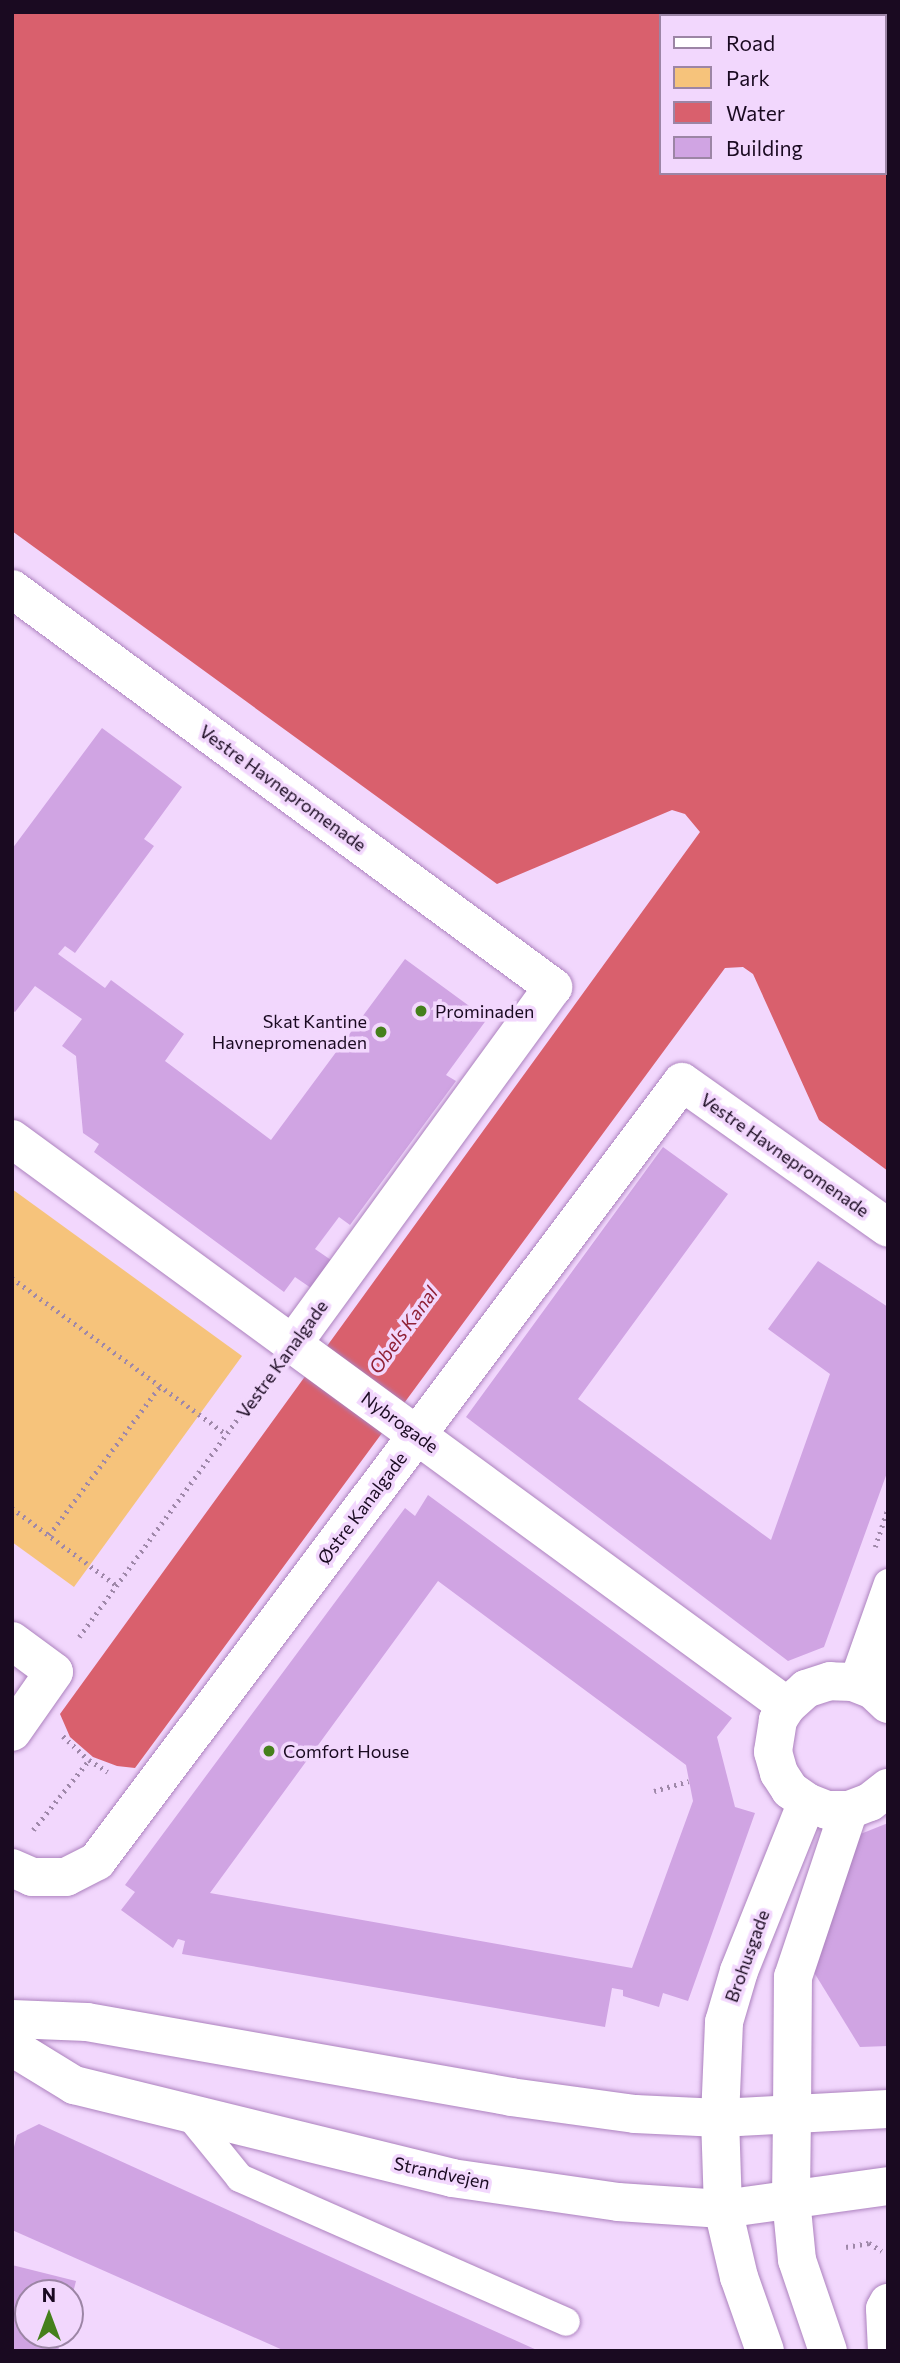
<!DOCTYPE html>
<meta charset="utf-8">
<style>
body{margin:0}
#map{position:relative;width:900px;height:2363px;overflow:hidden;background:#f2d7fd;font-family:Commissioner,sans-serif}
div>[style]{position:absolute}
.green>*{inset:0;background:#f6c37b}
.water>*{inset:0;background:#d9606d}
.building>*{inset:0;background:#d0a4e3}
.path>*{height:4.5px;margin-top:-2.25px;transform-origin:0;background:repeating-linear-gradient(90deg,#9f88a9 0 2px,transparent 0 7px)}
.roads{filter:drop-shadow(0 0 2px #ac82be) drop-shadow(0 0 2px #ac82be)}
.service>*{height:28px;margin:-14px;padding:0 14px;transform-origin:14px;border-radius:14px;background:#fff}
.pedestrian>*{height:38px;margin:-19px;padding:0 19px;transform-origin:19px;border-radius:19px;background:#fff}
.minor>*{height:38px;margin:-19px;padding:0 19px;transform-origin:19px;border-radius:19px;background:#fff}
.tertiary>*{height:38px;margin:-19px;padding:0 19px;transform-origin:19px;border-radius:19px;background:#fff}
.dots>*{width:19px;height:19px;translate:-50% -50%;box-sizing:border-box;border:4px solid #f2d7fd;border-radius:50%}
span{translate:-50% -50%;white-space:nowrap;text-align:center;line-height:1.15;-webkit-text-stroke:7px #f2d7fd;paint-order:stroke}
.street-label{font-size:18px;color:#1a0a21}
.poi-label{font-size:18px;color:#1a0a21}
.left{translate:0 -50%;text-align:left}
.right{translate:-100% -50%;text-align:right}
.water-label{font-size:19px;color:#8f2035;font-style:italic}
.frame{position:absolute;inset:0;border:14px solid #1a0a21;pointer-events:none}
.legend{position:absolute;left:659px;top:14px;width:228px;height:161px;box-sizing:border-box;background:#f2d7fd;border:2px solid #9c85a5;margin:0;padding:9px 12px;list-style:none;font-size:21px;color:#1a0a21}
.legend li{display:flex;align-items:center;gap:14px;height:35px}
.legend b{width:35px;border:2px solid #9c85a5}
.north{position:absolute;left:14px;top:2279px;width:70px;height:70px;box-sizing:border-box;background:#f2d7fd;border:2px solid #9c85a5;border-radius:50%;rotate:0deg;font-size:19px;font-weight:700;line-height:28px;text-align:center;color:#1a0a21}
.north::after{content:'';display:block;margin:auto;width:24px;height:32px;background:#45801c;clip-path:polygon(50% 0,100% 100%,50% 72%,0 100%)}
</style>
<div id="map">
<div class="green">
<i style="clip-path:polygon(12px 1189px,242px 1356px,74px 1587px,12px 1542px)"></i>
</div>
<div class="water">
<i style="clip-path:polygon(evenodd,12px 12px,888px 12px,888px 1171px,819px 1120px,753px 974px,743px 967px,725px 968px,135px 1768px,117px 1766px,93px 1757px,70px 1737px,60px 1714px,700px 832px,685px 814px,672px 810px,497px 884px,12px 531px,12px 12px,660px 16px,884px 16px,884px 173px,660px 173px,660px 16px)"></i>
</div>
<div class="building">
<i style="clip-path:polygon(102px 728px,182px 787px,144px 839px,154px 846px,75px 953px,65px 946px,58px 954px,105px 988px,111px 980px,184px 1034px,165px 1061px,271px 1140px,405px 959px,487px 1019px,446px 1075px,456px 1081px,350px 1225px,339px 1217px,315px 1249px,331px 1260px,311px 1288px,295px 1277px,284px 1292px,94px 1152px,99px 1144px,83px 1133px,76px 1056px,62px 1046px,82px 1019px,35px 986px,15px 1012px,12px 1010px,12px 849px)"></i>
<i style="clip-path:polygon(663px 1147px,728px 1194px,578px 1399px,771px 1540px,830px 1374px,768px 1329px,818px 1261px,888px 1307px,888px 1470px,824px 1647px,788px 1661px,466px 1417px)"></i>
<i style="clip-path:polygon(evenodd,428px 1495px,732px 1718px,717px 1737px,735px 1807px,755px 1813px,688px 2001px,663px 1993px,659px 2007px,623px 1996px,623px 1990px,612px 1988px,605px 2027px,182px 1954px,185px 1941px,178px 1939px,173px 1948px,121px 1910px,135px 1892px,125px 1885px,405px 1508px,415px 1516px,428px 1495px,438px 1581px,686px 1765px,693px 1801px,632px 1968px,210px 1893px,438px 1581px)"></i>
<i style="clip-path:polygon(888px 1823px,888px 2046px,860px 2047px,807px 1961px,848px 1839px)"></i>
<i style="clip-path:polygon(39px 2124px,399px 2288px,539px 2351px,285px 2351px,12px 2230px,12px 2155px,17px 2135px)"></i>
<i style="clip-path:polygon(12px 2265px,76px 2281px,71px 2301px,70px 2293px,28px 2293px,28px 2335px,62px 2335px,58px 2351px,12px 2351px)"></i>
</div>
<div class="path">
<i style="left:12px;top:1278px;width:265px;rotate:36.1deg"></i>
<i style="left:12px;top:1508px;width:129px;rotate:36.5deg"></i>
<i style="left:49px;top:1535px;width:186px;rotate:-53.3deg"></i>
<i style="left:875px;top:1547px;width:41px;rotate:-71.6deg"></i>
<i style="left:79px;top:1637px;width:320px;rotate:-54deg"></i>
<i style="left:63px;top:1736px;width:35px;rotate:43deg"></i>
<i style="left:89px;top:1760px;width:22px;rotate:32deg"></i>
<i style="left:654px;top:1791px;width:36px;rotate:-16deg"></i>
<i style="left:33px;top:1830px;width:90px;rotate:-51.3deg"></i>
<i style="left:846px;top:2247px;width:23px;rotate:-10deg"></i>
<i style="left:869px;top:2243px;width:15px;rotate:32deg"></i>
</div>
<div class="roads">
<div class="service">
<i style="left:853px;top:1682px;width:105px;rotate:-70.5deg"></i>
<i style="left:188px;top:2114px;width:82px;rotate:50.9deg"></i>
<i style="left:240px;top:2178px;width:356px;rotate:23.8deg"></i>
</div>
<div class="pedestrian">
<i style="left:682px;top:1082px;width:252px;rotate:35.3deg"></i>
</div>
<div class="minor">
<i style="left:12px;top:589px;width:672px;rotate:36.34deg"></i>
<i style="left:553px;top:987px;width:442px;rotate:126.1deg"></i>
<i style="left:12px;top:1139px;width:960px;rotate:36.19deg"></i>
<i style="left:12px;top:1641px;width:52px;rotate:36.4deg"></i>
<i style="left:54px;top:1672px;width:73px;rotate:125deg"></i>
<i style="left:873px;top:1690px;width:43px;rotate:-69.4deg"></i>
<i style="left:888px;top:1704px;width:21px;rotate:-137deg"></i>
<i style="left:873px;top:1690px;width:22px;rotate:-158deg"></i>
<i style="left:853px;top:1682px;width:23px;rotate:-178deg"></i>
<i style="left:830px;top:1681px;width:25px;rotate:162deg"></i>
<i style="left:806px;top:1689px;width:25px;rotate:138deg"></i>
<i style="left:787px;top:1706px;width:17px;rotate:123deg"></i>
<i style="left:778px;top:1720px;width:32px;rotate:99deg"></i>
<i style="left:773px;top:1752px;width:22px;rotate:74deg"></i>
<i style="left:779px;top:1773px;width:20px;rotate:57deg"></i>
<i style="left:790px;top:1790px;width:21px;rotate:35deg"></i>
<i style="left:807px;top:1802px;width:22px;rotate:22deg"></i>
<i style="left:827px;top:1810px;width:22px"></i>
<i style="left:849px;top:1810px;width:22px;rotate:-21deg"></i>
<i style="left:870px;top:1802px;width:23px;rotate:-38deg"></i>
<i style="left:12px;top:1868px;width:22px;rotate:24deg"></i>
<i style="left:32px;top:1877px;width:34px"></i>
<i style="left:66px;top:1877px;width:35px;rotate:-27deg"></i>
<i style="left:97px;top:1861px;width:974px;rotate:-53.09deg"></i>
<i style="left:792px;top:2115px;width:138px;rotate:-89.6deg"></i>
<i style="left:793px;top:1977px;width:176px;rotate:-71.5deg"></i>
<i style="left:720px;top:2118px;width:96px;rotate:-87.6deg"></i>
<i style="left:724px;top:2022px;width:53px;rotate:-73.6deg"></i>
<i style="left:739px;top:1971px;width:182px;rotate:-68.1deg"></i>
</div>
<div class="tertiary">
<i style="left:12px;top:2019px;width:75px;rotate:2.3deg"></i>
<i style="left:87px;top:2022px;width:431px;rotate:10deg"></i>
<i style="left:511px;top:2097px;width:125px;rotate:7.8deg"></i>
<i style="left:635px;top:2114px;width:85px;rotate:2.7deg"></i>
<i style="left:720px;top:2118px;width:168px;rotate:-3.1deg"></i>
<i style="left:12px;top:2047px;width:73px;rotate:31.5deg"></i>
<i style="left:74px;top:2085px;width:389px;rotate:13.8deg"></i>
<i style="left:452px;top:2178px;width:168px;rotate:8.2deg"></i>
<i style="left:618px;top:2202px;width:105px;rotate:3.8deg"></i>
<i style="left:723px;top:2209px;width:167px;rotate:-7.9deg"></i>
<i style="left:792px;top:2115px;width:84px;rotate:90.7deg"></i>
<i style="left:791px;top:2199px;width:61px;rotate:84.4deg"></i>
<i style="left:797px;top:2260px;width:96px;rotate:71.2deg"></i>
<i style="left:720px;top:2118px;width:91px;rotate:88.1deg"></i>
<i style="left:723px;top:2209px;width:70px;rotate:76.8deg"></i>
<i style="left:739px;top:2277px;width:78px;rotate:70.6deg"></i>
<i style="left:887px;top:2351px;width:42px;rotate:-92.7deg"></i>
<i style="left:885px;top:2309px;width:7px;rotate:-63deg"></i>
</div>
</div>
<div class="dots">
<i style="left:421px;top:1011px;background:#45801c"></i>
<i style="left:381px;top:1032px;background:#45801c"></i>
<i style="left:269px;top:1751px;background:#45801c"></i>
</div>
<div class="street-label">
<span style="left:283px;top:788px;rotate:36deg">Vestre Havnepromenade</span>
<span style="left:785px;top:1155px;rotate:35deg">Vestre Havnepromenade</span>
<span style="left:282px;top:1359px;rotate:-54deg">Vestre Kanalgade</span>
<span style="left:400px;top:1422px;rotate:36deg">Nybrogade</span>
<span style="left:362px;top:1508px;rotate:-53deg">Østre Kanalgade</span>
<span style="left:747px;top:1956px;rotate:-70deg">Brohusgade</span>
<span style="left:442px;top:2173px;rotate:12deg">Strandvejen</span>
</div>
<div class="poi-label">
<span class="left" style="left:435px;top:1011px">Prominaden</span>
<span class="right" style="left:367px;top:1032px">Skat Kantine<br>Havnepromenaden</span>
<span class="left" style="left:283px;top:1751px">Comfort House</span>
</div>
<div class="water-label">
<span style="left:403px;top:1330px;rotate:-54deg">Obels Kanal</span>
</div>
<div class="frame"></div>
<ul class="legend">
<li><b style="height:9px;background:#fff"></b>Road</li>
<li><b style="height:19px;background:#f6c37b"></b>Park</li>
<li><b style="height:19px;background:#d9606d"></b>Water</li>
<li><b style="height:19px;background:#d0a4e3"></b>Building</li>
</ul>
<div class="north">N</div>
</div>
